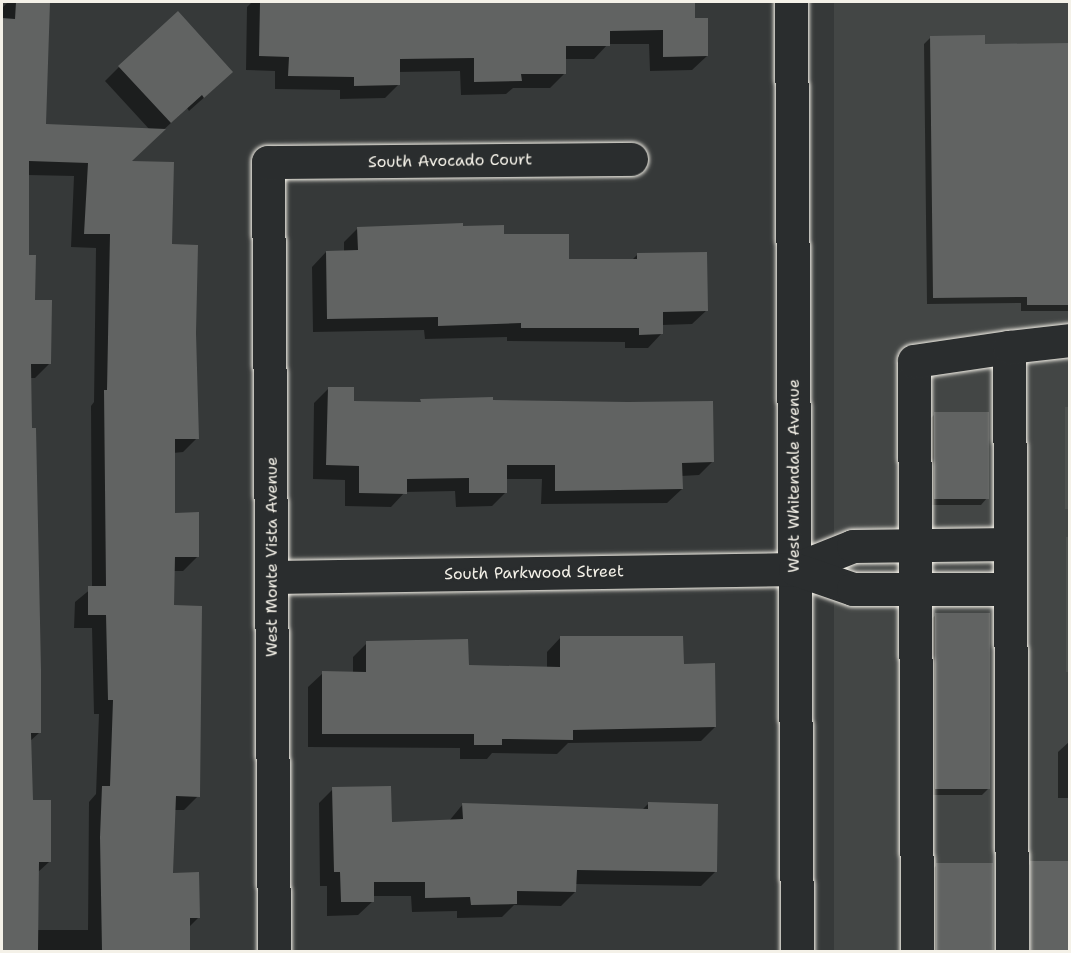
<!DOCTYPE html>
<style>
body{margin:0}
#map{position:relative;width:1071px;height:953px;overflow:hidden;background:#363939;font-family:"Shantell Sans",sans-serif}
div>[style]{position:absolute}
.built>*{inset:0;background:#434645;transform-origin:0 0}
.green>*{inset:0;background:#4e514f;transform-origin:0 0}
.shadow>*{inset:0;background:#0007}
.building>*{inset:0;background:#616362;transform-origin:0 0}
.roads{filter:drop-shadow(0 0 2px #f4f1e8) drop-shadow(0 0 2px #f4f1e8)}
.minor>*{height:33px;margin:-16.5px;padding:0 16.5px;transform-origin:16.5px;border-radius:16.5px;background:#2a2d2e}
span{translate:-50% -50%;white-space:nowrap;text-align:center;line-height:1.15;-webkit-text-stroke:5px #2a2d2e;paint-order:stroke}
.street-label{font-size:16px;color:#f4f1e8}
.frame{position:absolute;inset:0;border:3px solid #f4f1e8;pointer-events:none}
</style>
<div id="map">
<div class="built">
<i style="left:834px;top:2px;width:235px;height:949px"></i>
</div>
<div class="green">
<i style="clip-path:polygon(1065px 407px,1070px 407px,1069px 509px,1065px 509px)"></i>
<i style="left:1066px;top:537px;width:4px;height:135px"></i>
</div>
<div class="shadow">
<i style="clip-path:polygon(evenodd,8px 2px,48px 2px,45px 125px,150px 130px,105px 81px,119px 67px,217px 86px,189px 111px,187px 108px,129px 162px,170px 245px,195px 333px,197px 438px,183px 452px,173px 453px,173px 514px,198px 556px,183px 571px,173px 571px,173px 607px,198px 796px,184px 810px,174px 810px,171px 874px,198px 918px,188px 928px,188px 952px,2px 952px,2px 20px,3px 7px,8px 2px,28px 175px,74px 176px,71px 247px,96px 248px,94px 402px,91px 406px,92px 588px,75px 602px,74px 628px,92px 628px,94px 714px,99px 714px,96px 794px,89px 802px,88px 930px,36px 930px,37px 873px,49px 862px,31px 801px,29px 742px,39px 733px,30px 378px,35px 378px,49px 364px,33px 301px,27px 256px,28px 175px)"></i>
<i style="clip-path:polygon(252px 2px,695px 2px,695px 20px,707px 56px,692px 70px,650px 71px,649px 44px,608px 44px,594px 59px,564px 59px,564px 74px,550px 88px,513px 88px,506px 94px,461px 95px,460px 71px,398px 72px,399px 84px,385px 98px,340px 99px,340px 90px,275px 89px,275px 71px,246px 70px,247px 7px)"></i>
<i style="clip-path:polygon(931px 37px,983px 45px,1070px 45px,1070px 311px,1021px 311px,1021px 303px,927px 304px,924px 44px)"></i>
<i style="clip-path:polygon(358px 228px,461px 228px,503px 235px,568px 260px,632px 260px,638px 254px,707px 310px,692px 324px,662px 325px,662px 333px,648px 348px,625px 348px,625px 342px,507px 341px,507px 337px,425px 339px,424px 330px,313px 332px,312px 267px,326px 252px,344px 252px,344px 242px)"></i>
<i style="clip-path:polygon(328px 389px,352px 403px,492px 401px,713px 461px,699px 475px,681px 476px,682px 489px,667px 503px,541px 504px,542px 479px,506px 479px,506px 492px,492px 506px,456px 507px,455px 491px,405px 492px,391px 507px,345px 506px,345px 480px,313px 479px,314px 403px)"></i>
<i style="clip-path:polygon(935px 414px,987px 498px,981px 505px,928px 505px,928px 421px)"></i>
<i style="clip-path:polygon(936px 615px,989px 788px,982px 795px,929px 795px,929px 621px)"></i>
<i style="clip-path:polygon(561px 637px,682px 665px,715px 727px,701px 741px,568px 743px,557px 754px,492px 753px,487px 759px,460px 759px,460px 748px,308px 747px,308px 687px,323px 673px,353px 673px,353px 657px,367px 643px,467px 667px,547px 669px,547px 652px)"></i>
<i style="clip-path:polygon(1070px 741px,1070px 798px,1058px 798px,1058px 752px)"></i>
<i style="clip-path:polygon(333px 789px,390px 823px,449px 821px,463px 804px,642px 810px,649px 803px,715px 872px,701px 886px,575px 884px,575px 892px,561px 906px,514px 905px,502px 917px,457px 918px,457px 911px,412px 912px,411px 896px,372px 896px,373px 901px,358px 915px,327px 916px,327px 886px,320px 886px,319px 803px)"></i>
<i style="clip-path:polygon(1031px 863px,1070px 863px,1070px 952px,1021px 952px,1021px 874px)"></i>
<i style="clip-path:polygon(937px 865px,991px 865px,992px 952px,927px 952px,926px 876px)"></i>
</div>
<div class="building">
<i style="clip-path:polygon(16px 2px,50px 2px,46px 124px,166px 129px,132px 161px,174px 162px,172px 244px,198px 245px,196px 333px,199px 439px,175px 439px,175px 513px,199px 512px,199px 557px,175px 557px,174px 605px,202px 606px,200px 797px,176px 796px,173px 873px,199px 872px,200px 918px,190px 918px,190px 951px,102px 951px,100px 837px,102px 786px,110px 786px,113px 700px,108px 700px,106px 615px,88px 615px,88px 586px,106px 586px,104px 390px,107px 390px,110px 234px,84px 234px,88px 163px,29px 161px,29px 255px,36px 255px,35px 300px,52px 300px,51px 364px,31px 364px,32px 428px,36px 428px,41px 670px,41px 733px,31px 733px,33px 800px,51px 800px,51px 862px,39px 862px,38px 951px,2px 951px,2px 18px,15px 19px)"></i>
<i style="clip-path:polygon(260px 2px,695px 2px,695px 18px,708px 18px,708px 56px,663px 57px,663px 30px,610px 31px,610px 46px,566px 46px,566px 74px,521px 74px,522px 81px,474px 82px,474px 58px,400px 59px,400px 85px,354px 86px,354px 77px,288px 76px,289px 57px,259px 56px)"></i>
<i style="clip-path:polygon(178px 11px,233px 72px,204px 98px,202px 95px,171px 123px,118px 66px)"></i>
<i style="clip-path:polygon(985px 35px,985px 44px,1070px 43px,1070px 305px,1027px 305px,1027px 297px,933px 298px,930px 36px)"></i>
<i style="clip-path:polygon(463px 223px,463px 226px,504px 225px,504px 234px,569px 234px,569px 259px,637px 259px,637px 253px,707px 252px,708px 311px,663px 312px,663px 334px,639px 335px,639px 328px,521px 328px,521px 323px,438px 326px,438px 317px,327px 319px,326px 251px,358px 250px,357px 227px)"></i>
<i style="clip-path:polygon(328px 387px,354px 387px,354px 401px,421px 402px,420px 399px,493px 397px,493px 400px,628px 402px,713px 401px,714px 462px,682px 463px,683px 489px,555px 491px,555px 465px,507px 465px,507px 493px,469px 493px,469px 478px,407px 479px,407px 494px,359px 493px,359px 466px,326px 465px)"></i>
<i style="left:934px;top:412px;width:55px;height:87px"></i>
<i style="left:935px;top:613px;width:55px;height:176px"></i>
<i style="clip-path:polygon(560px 636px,683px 636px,684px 664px,715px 663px,716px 727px,573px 730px,573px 740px,502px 739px,502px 745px,474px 745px,474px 734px,322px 734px,322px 671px,366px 672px,366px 641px,468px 639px,469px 665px,560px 667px)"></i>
<i style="clip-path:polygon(391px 786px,392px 822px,463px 819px,462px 803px,648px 809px,648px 802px,718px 804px,717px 872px,577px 870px,576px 892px,517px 891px,517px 904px,471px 905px,470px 897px,425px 898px,425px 882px,374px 882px,374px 902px,341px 902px,340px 872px,334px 872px,332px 787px)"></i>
<i style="left:1070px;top:861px;width:90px;height:40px;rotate:90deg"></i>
<i style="left:993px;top:863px;width:88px;height:57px;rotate:90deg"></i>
</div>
<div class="roads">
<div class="minor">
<i style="left:791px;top:2px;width:950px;rotate:89.64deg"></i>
<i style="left:795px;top:569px;width:62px;rotate:-21.6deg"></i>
<i style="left:853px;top:546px;width:157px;rotate:-0.7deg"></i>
<i style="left:273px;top:577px;width:522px;rotate:-0.88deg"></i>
<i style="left:795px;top:569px;width:61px;rotate:19deg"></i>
<i style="left:853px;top:589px;width:157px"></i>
<i style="left:274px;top:952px;width:790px;rotate:-90.44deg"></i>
<i style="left:268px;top:162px;width:363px;rotate:-0.5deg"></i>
<i style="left:917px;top:952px;width:591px;rotate:-90.29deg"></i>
<i style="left:914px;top:361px;width:96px;rotate:-8.4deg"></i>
<i style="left:1012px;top:952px;width:605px;rotate:-90.28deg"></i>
<i style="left:1009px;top:347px;width:61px;rotate:-6.5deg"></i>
</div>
</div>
<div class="street-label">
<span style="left:450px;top:161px;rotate:-1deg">South Avocado Court</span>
<span style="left:794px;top:476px;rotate:-90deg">West Whitendale Avenue</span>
<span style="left:272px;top:557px;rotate:-90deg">West Monte Vista Avenue</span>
<span style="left:534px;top:573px;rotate:-1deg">South Parkwood Street</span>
</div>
<div class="frame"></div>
</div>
